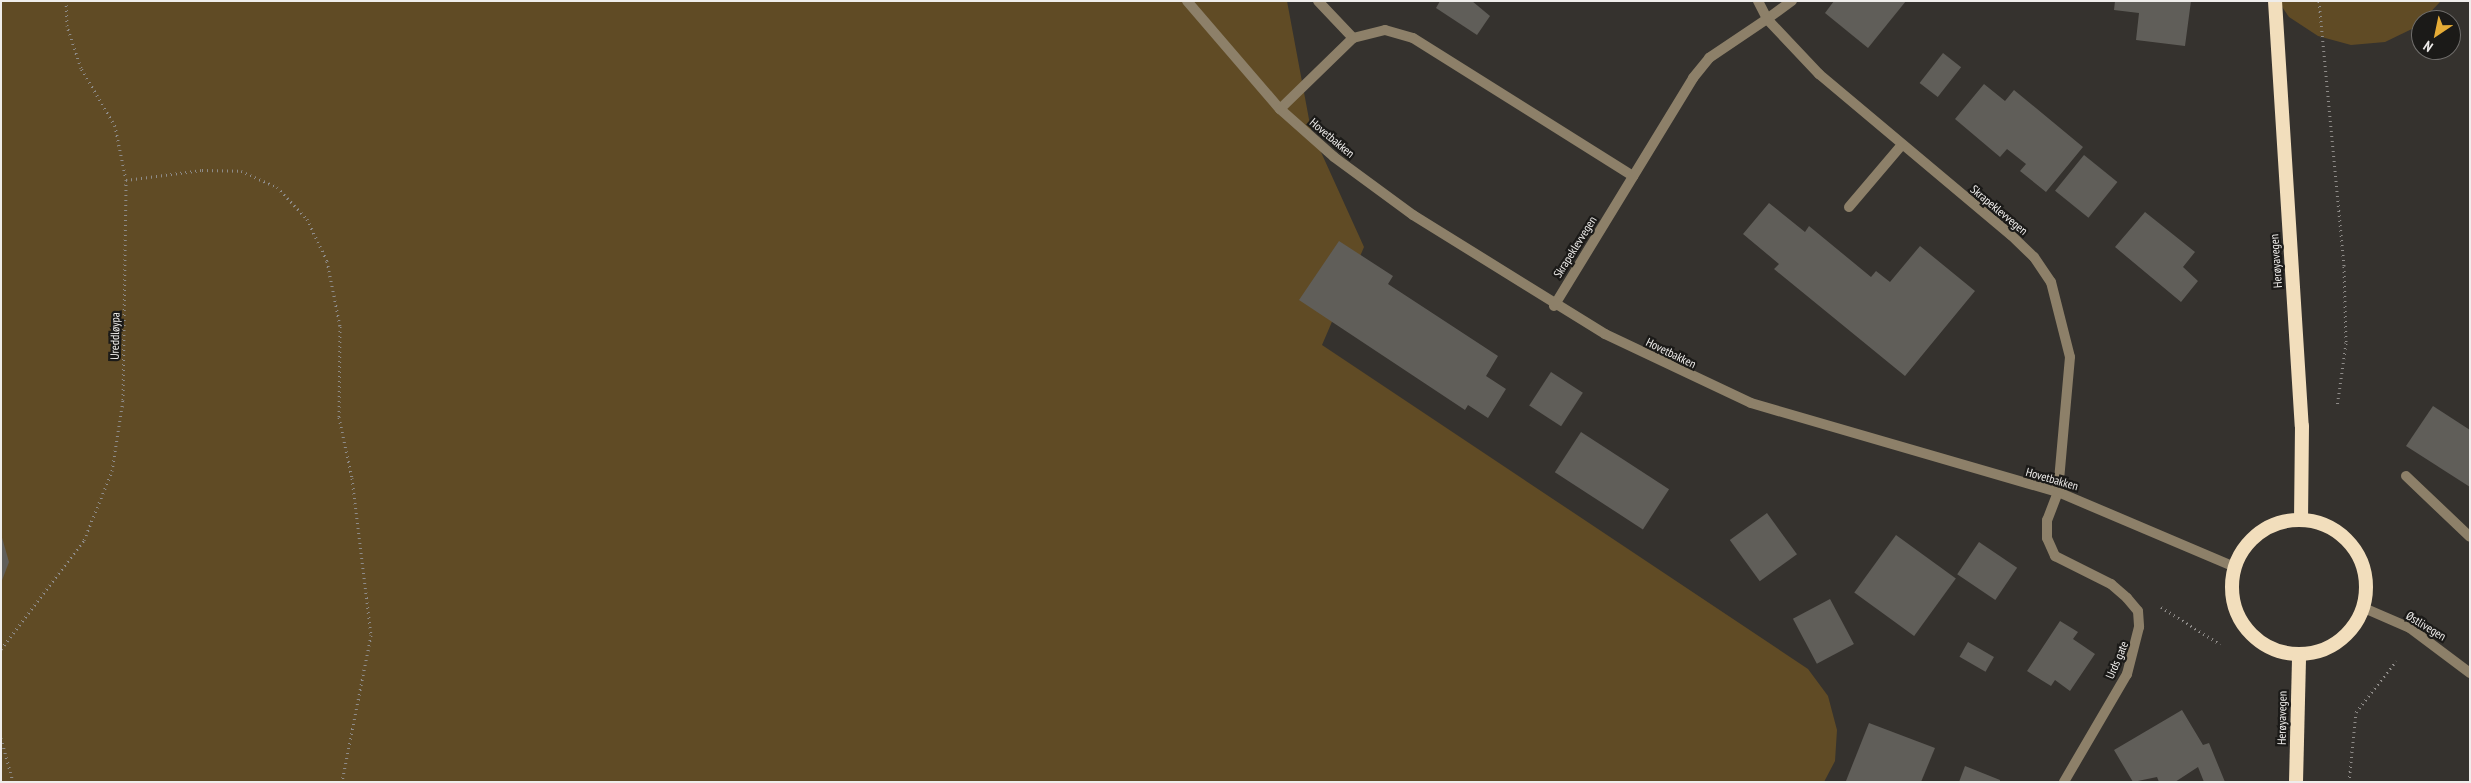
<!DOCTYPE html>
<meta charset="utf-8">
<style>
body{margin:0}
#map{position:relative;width:2471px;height:783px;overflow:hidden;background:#35322e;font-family:"PT Sans Narrow",sans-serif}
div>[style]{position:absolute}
.green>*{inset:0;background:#604b25}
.building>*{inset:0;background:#605e59;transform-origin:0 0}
.path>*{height:3px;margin-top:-1.5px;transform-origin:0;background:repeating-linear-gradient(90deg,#8e8b88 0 1px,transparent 0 5px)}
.service>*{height:10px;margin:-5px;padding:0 5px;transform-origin:5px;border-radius:5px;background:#8d8069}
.minor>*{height:10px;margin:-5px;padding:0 5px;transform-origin:5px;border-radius:5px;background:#8d8069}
.trunk>*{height:14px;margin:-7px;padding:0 7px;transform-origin:7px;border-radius:7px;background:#f2debc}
.trunk>.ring{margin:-7px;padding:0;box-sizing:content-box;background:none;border:14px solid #f2debc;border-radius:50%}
span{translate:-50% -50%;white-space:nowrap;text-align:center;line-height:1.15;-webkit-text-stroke:4.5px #1b1a18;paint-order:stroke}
.street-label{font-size:12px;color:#efedeb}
.frame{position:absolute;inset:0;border:2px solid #efedeb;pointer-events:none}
.north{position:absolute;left:2411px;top:10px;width:50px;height:50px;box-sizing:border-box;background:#1b1a18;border:1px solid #706e6c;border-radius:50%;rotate:214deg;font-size:14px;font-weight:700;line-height:20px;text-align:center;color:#efedeb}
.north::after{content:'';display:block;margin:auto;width:18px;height:22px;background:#e6ac36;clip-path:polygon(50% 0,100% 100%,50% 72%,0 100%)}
</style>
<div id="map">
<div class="green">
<i style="clip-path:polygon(1px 1px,1287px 1px,1311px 130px,1364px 247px,1322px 345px,1808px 669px,1828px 696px,1837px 730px,1835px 761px,1824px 782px,1px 782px)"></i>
<i style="clip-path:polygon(2278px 1px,2441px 1px,2416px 27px,2385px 42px,2351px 45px,2318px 36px,2289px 17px)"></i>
</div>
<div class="building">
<i style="clip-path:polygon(1440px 1px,1472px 1px,1490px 16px,1477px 35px,1436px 8px)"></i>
<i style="clip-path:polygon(1834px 1px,1906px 1px,1868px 48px,1825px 13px)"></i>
<i style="clip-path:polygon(2115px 1px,2191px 1px,2185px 46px,2136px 40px,2139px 13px,2114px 10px)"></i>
<i style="left:1943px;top:53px;width:23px;height:38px;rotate:38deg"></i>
<i style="clip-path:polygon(1984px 84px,2005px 101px,2014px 90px,2083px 147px,2046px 192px,2020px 171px,2026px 164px,2007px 149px,2000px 157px,1955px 119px)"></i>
<i style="left:2084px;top:155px;width:43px;height:46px;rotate:39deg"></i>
<i style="clip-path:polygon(1769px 203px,1805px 232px,1809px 226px,1871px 277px,1876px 271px,1890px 282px,1920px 246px,1975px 291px,1905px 376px,1774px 269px,1779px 264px,1743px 234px)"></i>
<i style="clip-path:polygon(2145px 212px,2195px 252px,2183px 267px,2198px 281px,2181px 302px,2115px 247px)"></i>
<i style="clip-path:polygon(1339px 241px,1393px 276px,1388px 284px,1498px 356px,1486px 376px,1506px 389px,1488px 418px,1468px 405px,1465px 410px,1299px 300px)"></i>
<i style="left:1551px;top:372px;width:38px;height:40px;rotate:33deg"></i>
<i style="clip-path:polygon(2433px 406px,2470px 430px,2470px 487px,2406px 446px)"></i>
<i style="left:1581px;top:432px;width:105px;height:48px;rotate:33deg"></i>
<i style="left:1767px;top:513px;width:51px;height:46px;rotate:54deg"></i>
<i style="clip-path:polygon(1px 534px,9px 562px,1px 583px)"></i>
<i style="left:1896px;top:535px;width:74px;height:71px;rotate:36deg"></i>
<i style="left:1979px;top:542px;width:46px;height:39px;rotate:34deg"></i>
<i style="left:1830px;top:599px;width:51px;height:42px;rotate:62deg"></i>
<i style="clip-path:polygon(2060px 621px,2078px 632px,2073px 639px,2095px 654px,2070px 691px,2055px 680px,2051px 686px,2027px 671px)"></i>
<i style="left:1968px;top:642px;width:30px;height:17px;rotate:30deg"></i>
<i style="clip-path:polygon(2182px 710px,2203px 745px,2209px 743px,2225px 782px,2204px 782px,2198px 767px,2175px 782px,2159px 782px,2157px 777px,2133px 782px,2114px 750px)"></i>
<i style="clip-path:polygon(1869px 723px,1935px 748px,1921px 782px,1846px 781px)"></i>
<i style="clip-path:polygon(1965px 766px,2000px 780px,2000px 782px,1959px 782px)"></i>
</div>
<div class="path">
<i style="left:2319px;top:1px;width:266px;rotate:84.6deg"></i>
<i style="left:2344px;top:266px;width:77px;rotate:88.5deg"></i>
<i style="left:2346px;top:343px;width:65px;rotate:98deg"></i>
<i style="left:126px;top:180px;width:77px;rotate:-7.5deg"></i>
<i style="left:202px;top:170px;width:39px;rotate:1deg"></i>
<i style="left:241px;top:171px;width:39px;rotate:24deg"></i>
<i style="left:277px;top:187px;width:44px;rotate:46.8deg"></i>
<i style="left:307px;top:219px;width:47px;rotate:64.5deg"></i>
<i style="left:327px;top:261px;width:66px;rotate:78.7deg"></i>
<i style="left:340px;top:326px;width:91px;rotate:90.6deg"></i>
<i style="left:339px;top:417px;width:62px;rotate:78deg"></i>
<i style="left:352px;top:478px;width:158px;rotate:83.1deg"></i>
<i style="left:371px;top:635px;width:150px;rotate:101.2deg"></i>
<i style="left:2161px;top:607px;width:70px;rotate:32.1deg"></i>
<i style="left:1px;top:649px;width:137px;rotate:-52.7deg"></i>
<i style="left:84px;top:540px;width:74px;rotate:-67.9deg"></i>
<i style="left:112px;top:471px;width:72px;rotate:-81.2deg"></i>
<i style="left:123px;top:400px;width:220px;rotate:-89.2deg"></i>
<i style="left:126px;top:180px;width:55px;rotate:-101.5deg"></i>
<i style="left:115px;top:126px;width:67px;rotate:-120.4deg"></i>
<i style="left:81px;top:68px;width:44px;rotate:-108.4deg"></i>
<i style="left:67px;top:26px;width:25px;rotate:-92deg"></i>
<i style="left:1px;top:738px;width:46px;rotate:74.7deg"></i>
<i style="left:2349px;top:782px;width:70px;rotate:-84.3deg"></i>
<i style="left:2356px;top:712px;width:65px;rotate:-51.9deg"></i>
</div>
<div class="service">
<i style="left:1318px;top:1px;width:51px;rotate:46.6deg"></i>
<i style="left:1767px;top:19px;width:31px;rotate:-36deg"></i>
<i style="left:1280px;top:109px;width:102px;rotate:-44.2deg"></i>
<i style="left:1353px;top:38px;width:33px;rotate:-14deg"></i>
<i style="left:1385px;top:30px;width:29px;rotate:16deg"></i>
<i style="left:1413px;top:38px;width:260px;rotate:32.1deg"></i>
<i style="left:1849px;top:207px;width:80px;rotate:-49.6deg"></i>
<i style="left:2406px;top:476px;width:88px;rotate:43.6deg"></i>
</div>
<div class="minor">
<i style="left:1187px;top:1px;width:143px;rotate:49.3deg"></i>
<i style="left:1280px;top:109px;width:72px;rotate:41.6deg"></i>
<i style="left:1334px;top:157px;width:98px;rotate:36.3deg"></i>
<i style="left:1413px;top:215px;width:226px;rotate:31.8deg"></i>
<i style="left:1605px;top:334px;width:161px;rotate:25.3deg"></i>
<i style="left:1751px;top:403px;width:320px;rotate:16.2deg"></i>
<i style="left:2058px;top:492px;width:192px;rotate:23deg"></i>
<i style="left:1758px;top:1px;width:20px;rotate:63deg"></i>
<i style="left:1767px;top:19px;width:76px;rotate:46.6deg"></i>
<i style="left:1819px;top:74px;width:251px;rotate:40deg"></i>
<i style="left:2011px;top:235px;width:32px;rotate:44deg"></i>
<i style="left:2034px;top:257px;width:30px;rotate:56deg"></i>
<i style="left:2051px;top:282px;width:77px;rotate:75.8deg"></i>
<i style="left:2070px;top:357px;width:136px;rotate:95.1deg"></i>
<i style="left:2058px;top:492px;width:30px;rotate:111deg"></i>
<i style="left:2047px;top:520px;width:18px;rotate:90deg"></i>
<i style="left:2047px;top:538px;width:20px;rotate:66deg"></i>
<i style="left:2055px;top:556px;width:63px;rotate:26.6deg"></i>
<i style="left:2111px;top:584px;width:21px;rotate:41deg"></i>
<i style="left:2127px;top:598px;width:17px;rotate:50deg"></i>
<i style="left:2138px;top:611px;width:16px;rotate:86deg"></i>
<i style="left:2139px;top:627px;width:49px;rotate:104.3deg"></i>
<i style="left:2127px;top:674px;width:125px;rotate:120.3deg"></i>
<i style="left:1554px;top:306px;width:267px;rotate:-58.6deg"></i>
<i style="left:1693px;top:78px;width:26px;rotate:-51deg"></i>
<i style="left:1709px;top:58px;width:70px;rotate:-33.9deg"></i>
<i style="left:2364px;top:608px;width:50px;rotate:23.5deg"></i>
<i style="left:2410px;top:628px;width:75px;rotate:36.9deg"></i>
</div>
<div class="trunk">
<i style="left:2275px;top:1px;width:426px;rotate:86.4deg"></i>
<i style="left:2302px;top:426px;width:93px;rotate:90.6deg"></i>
<i class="ring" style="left:2232px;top:520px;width:120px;height:120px"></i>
<i style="left:2296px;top:782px;width:127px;rotate:-88.6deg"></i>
</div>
<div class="street-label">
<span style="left:1332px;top:138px;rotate:40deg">Hovetbakken</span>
<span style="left:1999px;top:210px;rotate:40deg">Skrapeklevvegen</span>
<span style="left:1575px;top:247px;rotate:-58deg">Skrapeklevvegen</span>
<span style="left:2276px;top:261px;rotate:-94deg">Herøyavegen</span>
<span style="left:115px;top:336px;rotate:-89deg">Ureddløypa</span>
<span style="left:1671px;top:353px;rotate:26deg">Hovetbakken</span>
<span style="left:2052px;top:479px;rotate:16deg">Hovetbakken</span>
<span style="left:2426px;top:626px;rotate:31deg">Østlivegen</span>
<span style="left:2117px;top:660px;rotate:-67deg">Urds gate</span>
<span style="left:2282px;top:718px;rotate:-89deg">Herøyavegen</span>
</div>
<div class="frame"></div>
<div class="north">N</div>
</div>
